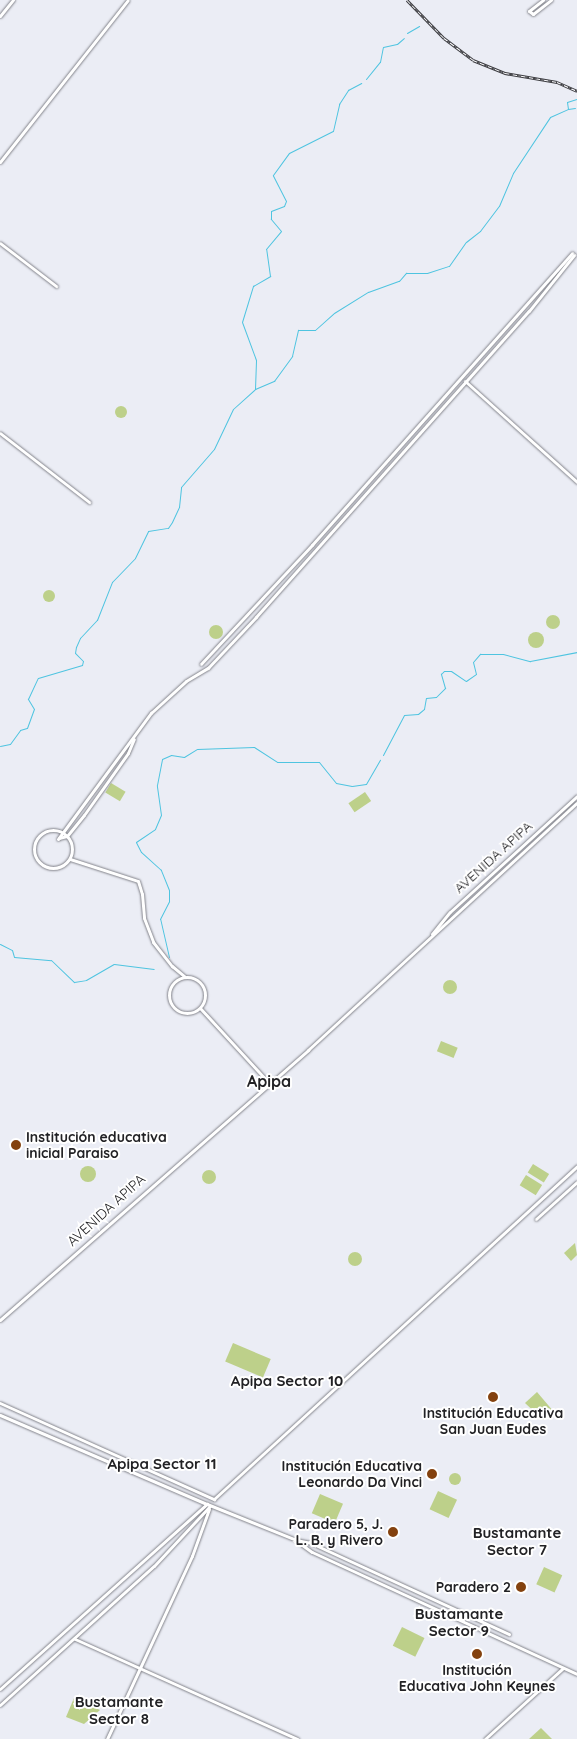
<!DOCTYPE html>
<meta charset="utf-8">
<style>
body{margin:0}
#map{position:relative;width:577px;height:1739px;overflow:hidden;background:#ebedf5;font-family:Quicksand,sans-serif}
div>[style]{position:absolute}
.green>*{inset:0;background:#bdd08a;transform-origin:0 0}
.round{border-radius:50%}
.stream>*{height:1px;margin:-0.5px;padding:0 0.5px;transform-origin:0.5px;border-radius:0.5px;background:#4ec4e0}
.roads{filter:drop-shadow(0 0 1px #83848b) drop-shadow(0 0 1px #83848b)}
.minor>*{height:3px;margin:-1.5px;padding:0 1.5px;transform-origin:1.5px;border-radius:1.5px;background:#fff}
.minor>.ring{margin:-1.5px;padding:0;box-sizing:content-box;background:none;border:3px solid #fff;border-radius:50%}
.rail>*{height:3px;margin-top:-1.5px;transform-origin:0;background:repeating-linear-gradient(90deg,#fff 0 4px,#3b3b3f 0 8px);box-sizing:border-box;border-block:1px solid #3b3b3f}
.dots>*{width:14px;height:14px;translate:-50% -50%;box-sizing:border-box;border:2px solid #fff;border-radius:50%}
span{translate:-50% -50%;white-space:nowrap;text-align:center;line-height:1.15;-webkit-text-stroke:4px #fff;paint-order:stroke}
.street-label{font-size:14px;color:#222225}
.poi-label{font-size:14px;color:#222225;font-weight:700}
.left{translate:0 -50%;text-align:left}
.right{translate:-100% -50%;text-align:right}
.neighbourhood-label{font-size:15px;color:#222225;font-weight:700}
.quarter-label{font-size:16px;color:#222225;font-weight:700}
</style>
<div id="map">
<div class="green">
<i class="round" style="left:115px;top:406px;width:12px;height:12px"></i>
<i class="round" style="left:43px;top:590px;width:12px;height:12px"></i>
<i class="round" style="left:546px;top:615px;width:14px;height:14px"></i>
<i class="round" style="left:209px;top:625px;width:14px;height:14px"></i>
<i class="round" style="left:528px;top:632px;width:16px;height:16px"></i>
<i style="left:111px;top:783px;width:17px;height:11px;rotate:31deg"></i>
<i style="left:365px;top:792px;width:11px;height:20px;rotate:56deg"></i>
<i class="round" style="left:443px;top:980px;width:14px;height:14px"></i>
<i style="left:441px;top:1041px;width:18px;height:11px;rotate:22deg"></i>
<i style="left:533px;top:1164px;width:19px;height:10px;rotate:32deg"></i>
<i class="round" style="left:80px;top:1166px;width:16px;height:16px"></i>
<i class="round" style="left:202px;top:1170px;width:14px;height:14px"></i>
<i style="left:526px;top:1175px;width:19px;height:12px;rotate:32deg"></i>
<i style="clip-path:polygon(575px 1243px,577px 1255px,571px 1261px,564px 1253px)"></i>
<i class="round" style="left:348px;top:1252px;width:14px;height:14px"></i>
<i style="left:233px;top:1343px;width:41px;height:20px;rotate:23deg"></i>
<i style="clip-path:polygon(537px 1392px,554px 1412px,543px 1420px,525px 1403px)"></i>
<i class="round" style="left:449px;top:1473px;width:12px;height:12px"></i>
<i style="left:438px;top:1491px;width:21px;height:20px;rotate:25deg"></i>
<i style="left:320px;top:1494px;width:25px;height:21px;rotate:23deg"></i>
<i style="left:544px;top:1567px;width:20px;height:19px;rotate:24deg"></i>
<i style="left:402px;top:1627px;width:25px;height:21px;rotate:26deg"></i>
<i style="clip-path:polygon(74px 1698px,100px 1710px,84px 1724px,66px 1717px)"></i>
<i style="clip-path:polygon(541px 1728px,552px 1739px,529px 1739px)"></i>
</div>
<div class="stream">
<i style="left:407px;top:33px;width:14px;rotate:-30deg"></i>
<i style="left:366px;top:79px;width:22px;rotate:-51deg"></i>
<i style="left:380px;top:62px;width:15px;rotate:-79deg"></i>
<i style="left:383px;top:47px;width:14px;rotate:-12deg"></i>
<i style="left:397px;top:44px;width:9px;rotate:-41deg"></i>
<i style="left:568px;top:109px;width:7px;rotate:-8deg"></i>
<i style="left:255px;top:389px;width:21px;rotate:-23deg"></i>
<i style="left:274px;top:381px;width:31px;rotate:-54deg"></i>
<i style="left:292px;top:356px;width:27px;rotate:-77deg"></i>
<i style="left:298px;top:330px;width:17px"></i>
<i style="left:315px;top:330px;width:25px;rotate:-42deg"></i>
<i style="left:334px;top:313px;width:40px;rotate:-32deg"></i>
<i style="left:368px;top:292px;width:33px;rotate:-20deg"></i>
<i style="left:399px;top:281px;width:11px;rotate:-49deg"></i>
<i style="left:406px;top:273px;width:21px"></i>
<i style="left:427px;top:273px;width:23px;rotate:-18deg"></i>
<i style="left:449px;top:266px;width:29px;rotate:-55deg"></i>
<i style="left:466px;top:242px;width:18px;rotate:-38deg"></i>
<i style="left:480px;top:231px;width:31px;rotate:-53deg"></i>
<i style="left:499px;top:206px;width:36px;rotate:-67deg"></i>
<i style="left:513px;top:173px;width:67px;rotate:-56.5deg"></i>
<i style="left:550px;top:117px;width:20px;rotate:-24deg"></i>
<i style="left:568px;top:109px;width:7px;rotate:-98deg"></i>
<i style="left:567px;top:102px;width:10px;rotate:-17deg"></i>
<i style="left:0;top:746px;width:10px;rotate:-11deg"></i>
<i style="left:10px;top:744px;width:17px;rotate:-54deg"></i>
<i style="left:20px;top:730px;width:7px;rotate:-16deg"></i>
<i style="left:27px;top:728px;width:20px;rotate:-70deg"></i>
<i style="left:34px;top:709px;width:12px;rotate:-121deg"></i>
<i style="left:28px;top:699px;width:23px;rotate:-65deg"></i>
<i style="left:38px;top:678px;width:46px;rotate:-16.5deg"></i>
<i style="left:82px;top:665px;width:4px;rotate:-76deg"></i>
<i style="left:83px;top:661px;width:11px;rotate:-135deg"></i>
<i style="left:75px;top:653px;width:6px;rotate:-81deg"></i>
<i style="left:76px;top:647px;width:10px;rotate:-66deg"></i>
<i style="left:80px;top:638px;width:25px;rotate:-47deg"></i>
<i style="left:97px;top:620px;width:41px;rotate:-68.5deg"></i>
<i style="left:112px;top:582px;width:33px;rotate:-46deg"></i>
<i style="left:135px;top:558px;width:30px;rotate:-64deg"></i>
<i style="left:148px;top:531px;width:20px;rotate:-9deg"></i>
<i style="left:168px;top:528px;width:7px;rotate:-56deg"></i>
<i style="left:172px;top:522px;width:17px;rotate:-65deg"></i>
<i style="left:179px;top:507px;width:20px;rotate:-84deg"></i>
<i style="left:181px;top:487px;width:50px;rotate:-49deg"></i>
<i style="left:214px;top:449px;width:44px;rotate:-64.6deg"></i>
<i style="left:233px;top:409px;width:30px;rotate:-42deg"></i>
<i style="left:255px;top:389px;width:29px;rotate:-88deg"></i>
<i style="left:256px;top:360px;width:40px;rotate:-110.2deg"></i>
<i style="left:242px;top:322px;width:38px;rotate:-73deg"></i>
<i style="left:253px;top:286px;width:20px;rotate:-30deg"></i>
<i style="left:270px;top:276px;width:27px;rotate:-98deg"></i>
<i style="left:266px;top:249px;width:23px;rotate:-50deg"></i>
<i style="left:281px;top:231px;width:16px;rotate:-130deg"></i>
<i style="left:271px;top:219px;width:8px;rotate:-90deg"></i>
<i style="left:271px;top:211px;width:14px;rotate:-21deg"></i>
<i style="left:284px;top:206px;width:5px;rotate:-68deg"></i>
<i style="left:286px;top:201px;width:29px;rotate:-117deg"></i>
<i style="left:273px;top:175px;width:27px;rotate:-54deg"></i>
<i style="left:289px;top:153px;width:49px;rotate:-26.6deg"></i>
<i style="left:333px;top:131px;width:28px;rotate:-77deg"></i>
<i style="left:339px;top:104px;width:17px;rotate:-57deg"></i>
<i style="left:348px;top:90px;width:15px;rotate:-28deg"></i>
<i style="left:383px;top:755px;width:45px;rotate:-62.3deg"></i>
<i style="left:404px;top:715px;width:14px;rotate:-4deg"></i>
<i style="left:418px;top:714px;width:8px;rotate:-40deg"></i>
<i style="left:424px;top:709px;width:11px;rotate:-80deg"></i>
<i style="left:426px;top:698px;width:10px;rotate:-6deg"></i>
<i style="left:436px;top:697px;width:13px;rotate:-45deg"></i>
<i style="left:445px;top:688px;width:15px;rotate:-106deg"></i>
<i style="left:441px;top:674px;width:4px;rotate:-45deg"></i>
<i style="left:444px;top:671px;width:7px"></i>
<i style="left:451px;top:671px;width:18px;rotate:34deg"></i>
<i style="left:466px;top:681px;width:12px;rotate:-35deg"></i>
<i style="left:476px;top:674px;width:12px;rotate:-104deg"></i>
<i style="left:473px;top:662px;width:11px;rotate:-49deg"></i>
<i style="left:480px;top:654px;width:23px"></i>
<i style="left:503px;top:654px;width:28px;rotate:15deg"></i>
<i style="left:530px;top:661px;width:48px;rotate:-10.8deg"></i>
<i style="left:0;top:944px;width:13px;rotate:27deg"></i>
<i style="left:12px;top:950px;width:7px;rotate:74deg"></i>
<i style="left:14px;top:957px;width:37px;rotate:5deg"></i>
<i style="left:51px;top:960px;width:32px;rotate:44deg"></i>
<i style="left:74px;top:982px;width:12px;rotate:-9deg"></i>
<i style="left:86px;top:980px;width:32px;rotate:-30deg"></i>
<i style="left:114px;top:964px;width:40px;rotate:7.1deg"></i>
<i style="left:169px;top:957px;width:39px;rotate:-103deg"></i>
<i style="left:160px;top:919px;width:20px;rotate:-63deg"></i>
<i style="left:169px;top:901px;width:11px;rotate:-90deg"></i>
<i style="left:169px;top:890px;width:22px;rotate:-112deg"></i>
<i style="left:161px;top:870px;width:27px;rotate:-138deg"></i>
<i style="left:141px;top:852px;width:11px;rotate:-117deg"></i>
<i style="left:136px;top:842px;width:23px;rotate:-34deg"></i>
<i style="left:155px;top:829px;width:15px;rotate:-67deg"></i>
<i style="left:161px;top:815px;width:30px;rotate:-98deg"></i>
<i style="left:157px;top:785px;width:26px;rotate:-79deg"></i>
<i style="left:162px;top:759px;width:10px;rotate:-24deg"></i>
<i style="left:171px;top:755px;width:13px;rotate:9deg"></i>
<i style="left:184px;top:757px;width:15px;rotate:-32deg"></i>
<i style="left:197px;top:749px;width:57px;rotate:-2deg"></i>
<i style="left:254px;top:747px;width:27px;rotate:33deg"></i>
<i style="left:277px;top:762px;width:42px"></i>
<i style="left:319px;top:762px;width:27px;rotate:51deg"></i>
<i style="left:336px;top:783px;width:16px;rotate:11deg"></i>
<i style="left:352px;top:786px;width:14px;rotate:-8deg"></i>
<i style="left:366px;top:784px;width:28px;rotate:-60deg"></i>
</div>
<div class="roads">
<div class="minor">
<i style="left:529px;top:11px;width:5px;rotate:37deg"></i>
<i style="left:533px;top:14px;width:23px;rotate:-38deg"></i>
<i style="left:529px;top:11px;width:18px;rotate:-38deg"></i>
<i style="left:0;top:16px;width:21px;rotate:-51deg"></i>
<i style="left:0;top:162px;width:206px;rotate:-51.7deg"></i>
<i style="left:0;top:243px;width:71px;rotate:37.5deg"></i>
<i style="left:465px;top:381px;width:151px;rotate:42deg"></i>
<i style="left:0;top:433px;width:113px;rotate:37.8deg"></i>
<i style="left:201px;top:664px;width:163px;rotate:-47deg"></i>
<i style="left:312px;top:545px;width:391px;rotate:-48.3deg"></i>
<i class="ring" style="left:34px;top:830px;width:35px;height:35px"></i>
<i style="left:59px;top:838px;width:8px;rotate:-14deg"></i>
<i style="left:67px;top:836px;width:27px;rotate:-51deg"></i>
<i style="left:84px;top:815px;width:76px;rotate:-54.6deg"></i>
<i style="left:128px;top:753px;width:15px;rotate:-67deg"></i>
<i style="left:58px;top:839px;width:157px;rotate:-53.6deg"></i>
<i style="left:151px;top:713px;width:47px;rotate:-42.4deg"></i>
<i style="left:186px;top:681px;width:26px;rotate:-31deg"></i>
<i style="left:208px;top:668px;width:70px;rotate:-46.7deg"></i>
<i style="left:256px;top:617px;width:410px;rotate:-48.3deg"></i>
<i style="left:529px;top:311px;width:72px;rotate:-51.2deg"></i>
<i style="left:70px;top:859px;width:71px;rotate:17.9deg"></i>
<i style="left:138px;top:881px;width:14px;rotate:73deg"></i>
<i style="left:142px;top:894px;width:24px;rotate:85deg"></i>
<i style="left:144px;top:918px;width:26px;rotate:69deg"></i>
<i style="left:153px;top:942px;width:31px;rotate:52deg"></i>
<i style="left:172px;top:966px;width:17px;rotate:40deg"></i>
<i style="left:432px;top:934px;width:28px;rotate:-51deg"></i>
<i style="left:450px;top:912px;width:172px;rotate:-42.4deg"></i>
<i class="ring" style="left:169px;top:977px;width:33px;height:33px"></i>
<i style="left:200px;top:1008px;width:102px;rotate:47.4deg"></i>
<i style="left:536px;top:1219px;width:55px;rotate:-42.1deg"></i>
<i style="left:0;top:1320px;width:410px;rotate:-41.2deg"></i>
<i style="left:308px;top:1050px;width:365px;rotate:-42.6deg"></i>
<i style="left:0;top:1403px;width:235px;rotate:24.2deg"></i>
<i style="left:214px;top:1499px;width:493px;rotate:-42.5deg"></i>
<i style="left:0;top:1415px;width:225px;rotate:23.3deg"></i>
<i style="left:207px;top:1504px;width:96px;rotate:22deg"></i>
<i style="left:296px;top:1540px;width:15px;rotate:11deg"></i>
<i style="left:311px;top:1543px;width:218px;rotate:24.7deg"></i>
<i style="left:298px;top:1542px;width:17px;rotate:36deg"></i>
<i style="left:312px;top:1552px;width:292px;rotate:24.7deg"></i>
<i style="left:75px;top:1639px;width:244px;rotate:24.2deg"></i>
<i style="left:0;top:1689px;width:278px;rotate:-41.8deg"></i>
<i style="left:0;top:1705px;width:207px;rotate:-42.1deg"></i>
<i style="left:154px;top:1566px;width:82px;rotate:-47deg"></i>
<i style="left:107px;top:1739px;width:202px;rotate:-65.1deg"></i>
<i style="left:192px;top:1556px;width:50px;rotate:-70.1deg"></i>
<i style="left:485px;top:1739px;width:105px;rotate:-42.3deg"></i>
</div>
</div>
<div class="rail">
<i style="left:407px;top:0;width:53px;rotate:45.8deg"></i>
<i style="left:444px;top:38px;width:36px;rotate:37deg"></i>
<i style="left:473px;top:60px;width:35px;rotate:22deg"></i>
<i style="left:505px;top:73px;width:53px;rotate:9.8deg"></i>
<i style="left:557px;top:82px;width:22px;rotate:24deg"></i>
</div>
<div class="dots">
<i style="left:16px;top:1145px;background:#84420f"></i>
<i style="left:493px;top:1397px;background:#84420f"></i>
<i style="left:432px;top:1474px;background:#84420f"></i>
<i style="left:393px;top:1532px;background:#84420f"></i>
<i style="left:521px;top:1587px;background:#84420f"></i>
<i style="left:477px;top:1654px;background:#84420f"></i>
</div>
<div class="street-label">
<span style="left:493px;top:857px;rotate:-42deg">AVENIDA APIPA</span>
<span style="left:106px;top:1210px;rotate:-42deg">AVENIDA APIPA</span>
</div>
<div class="poi-label">
<span class="left" style="left:26px;top:1145px">Institución educativa<br>inicial Paraiso</span>
<span style="left:493px;top:1421px">Institución Educativa<br>San Juan Eudes</span>
<span class="right" style="left:422px;top:1474px">Institución Educativa<br>Leonardo Da Vinci</span>
<span class="right" style="left:383px;top:1532px">Paradero 5, J.<br>L. B. y Rivero</span>
<span class="right" style="left:511px;top:1587px">Paradero 2</span>
<span style="left:477px;top:1678px">Institución<br>Educativa John Keynes</span>
</div>
<div class="neighbourhood-label">
<span style="left:287px;top:1381px">Apipa Sector 10</span>
<span style="left:162px;top:1464px">Apipa Sector 11</span>
<span style="left:517px;top:1541px">Bustamante<br>Sector 7</span>
<span style="left:459px;top:1622px">Bustamante<br>Sector 9</span>
<span style="left:119px;top:1710px">Bustamante<br>Sector 8</span>
</div>
<div class="quarter-label">
<span style="left:269px;top:1081px">Apipa</span>
</div>
</div>
